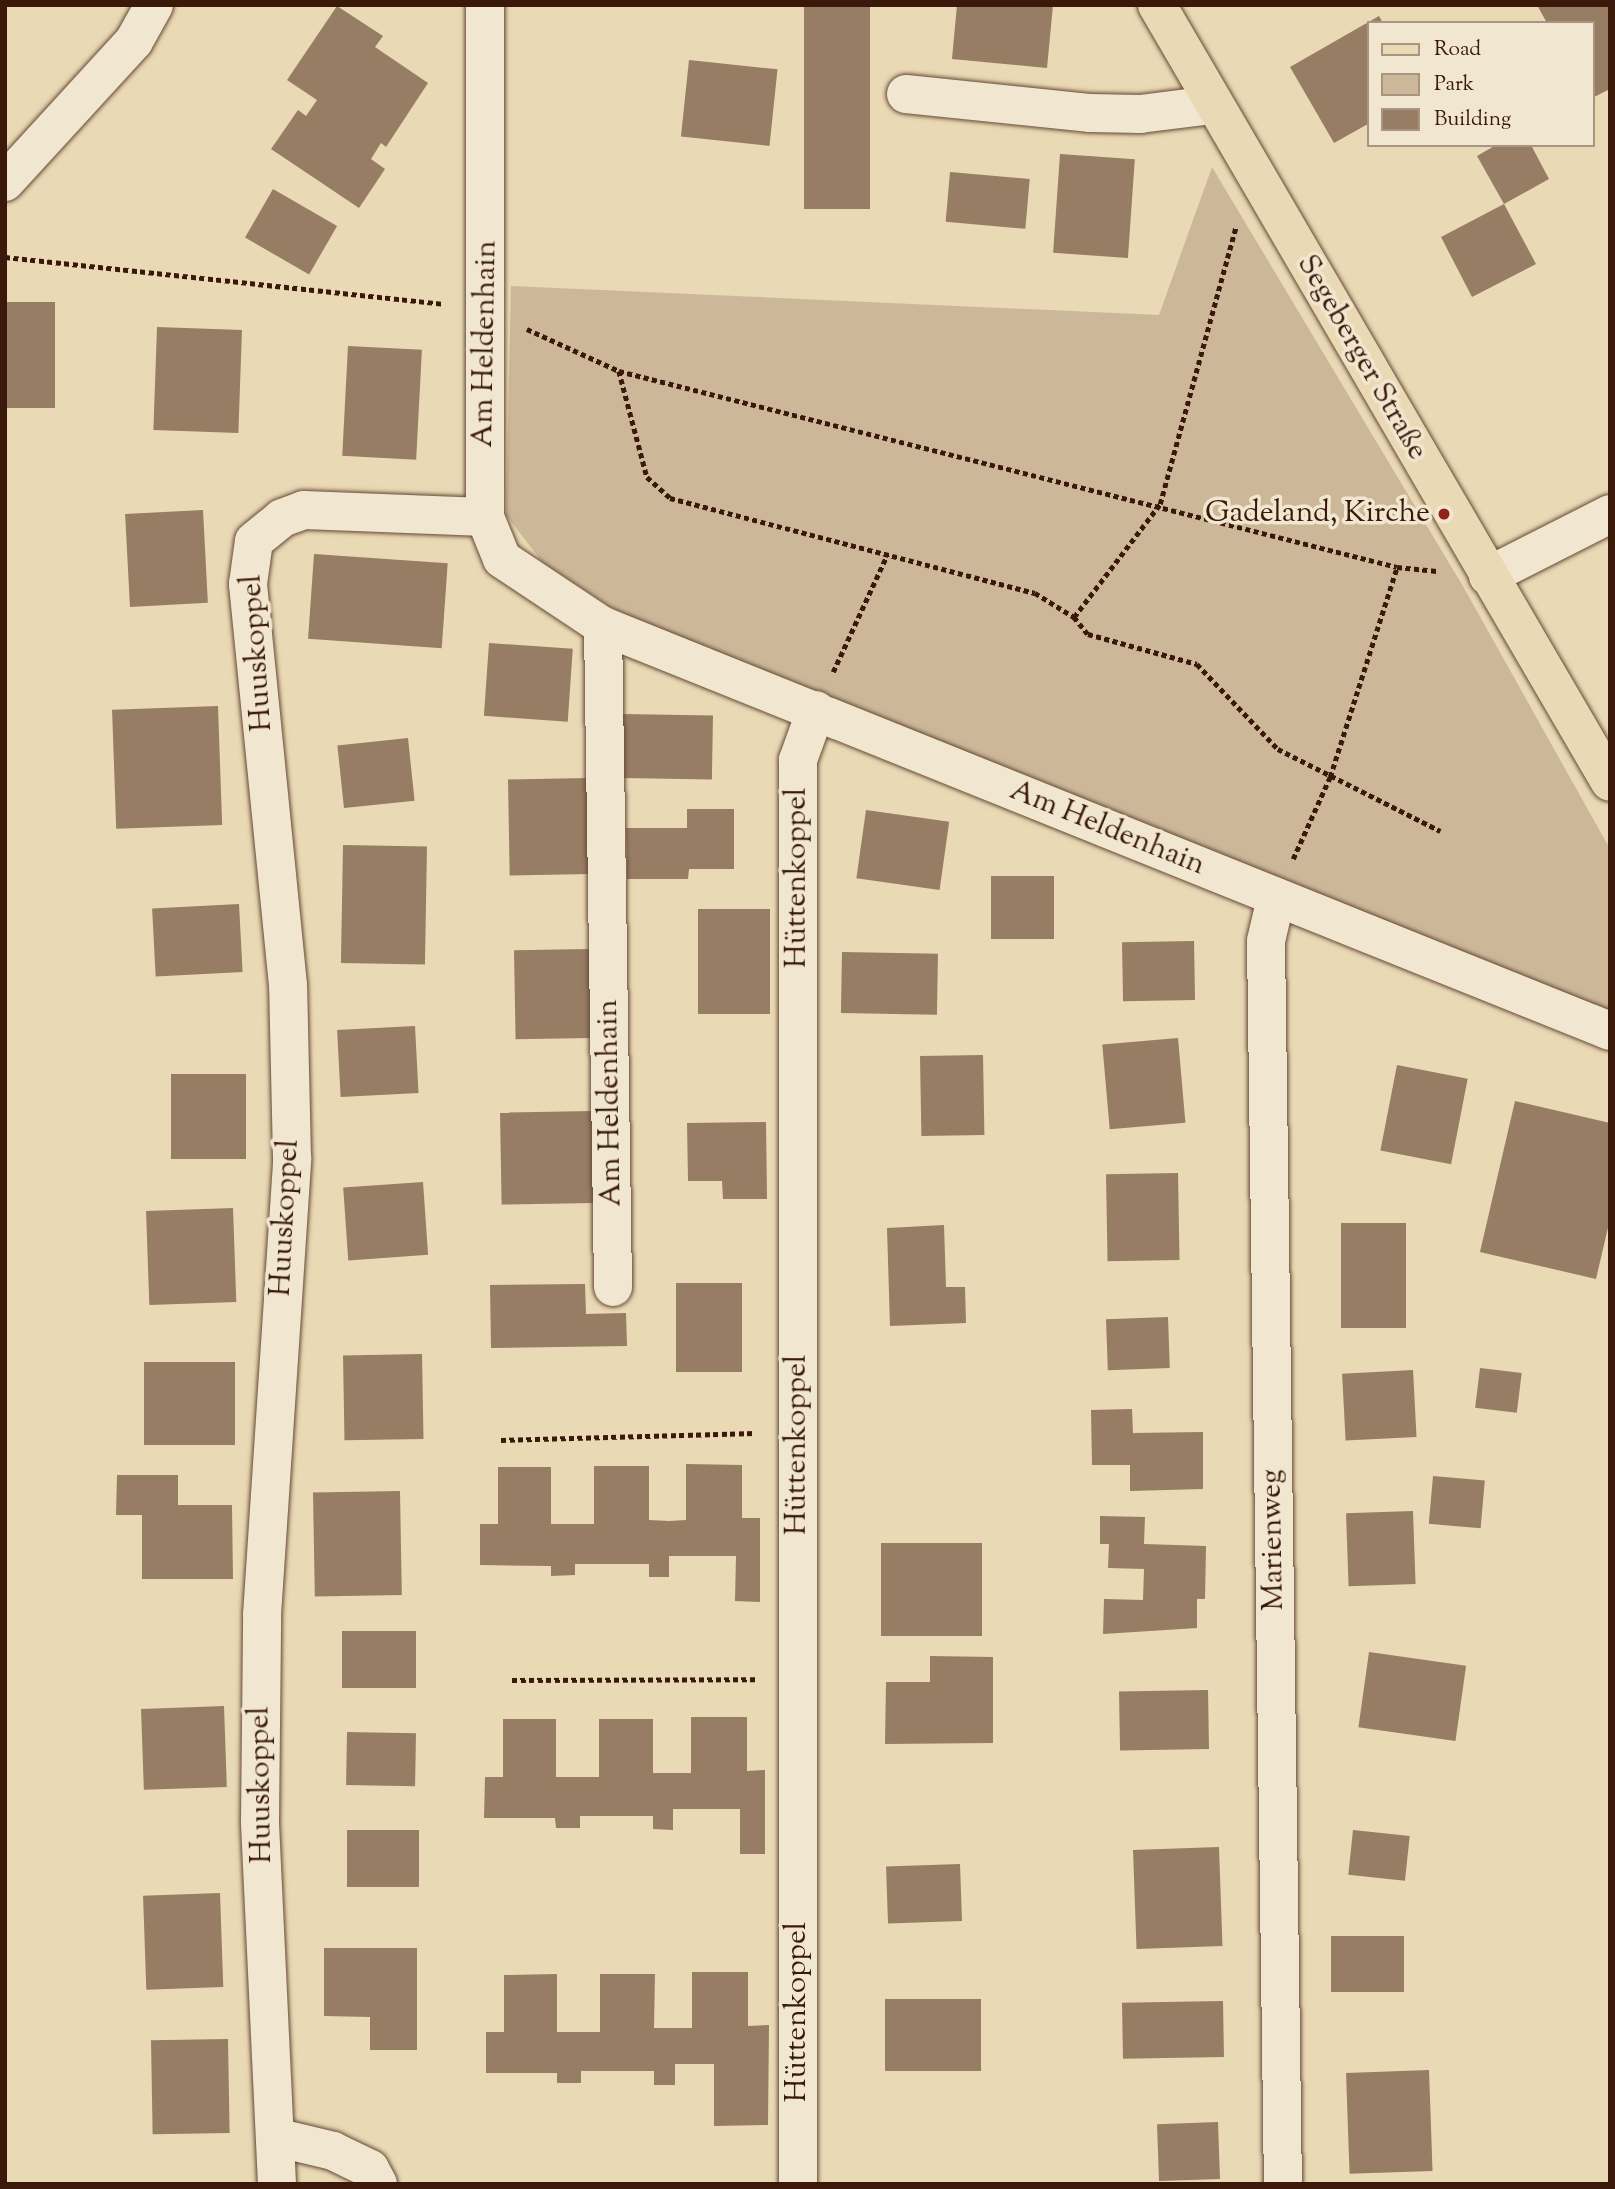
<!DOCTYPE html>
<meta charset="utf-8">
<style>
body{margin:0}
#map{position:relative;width:1615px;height:2189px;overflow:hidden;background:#ead9b5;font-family:"Sorts Mill Goudy",serif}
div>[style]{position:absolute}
.green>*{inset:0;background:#ccb898}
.building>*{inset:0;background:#967d63;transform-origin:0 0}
.path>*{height:4.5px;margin-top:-2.25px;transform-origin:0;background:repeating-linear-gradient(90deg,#3a190a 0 5px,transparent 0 8.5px)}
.roads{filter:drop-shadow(0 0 2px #664935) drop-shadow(0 0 2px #664935)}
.minor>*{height:38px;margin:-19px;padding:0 19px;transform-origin:19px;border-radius:19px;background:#f1e6cf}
.major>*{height:38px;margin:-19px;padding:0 19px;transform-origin:19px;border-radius:19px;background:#ead9b5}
.dots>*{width:19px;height:19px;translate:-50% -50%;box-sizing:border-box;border:4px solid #f1e6cf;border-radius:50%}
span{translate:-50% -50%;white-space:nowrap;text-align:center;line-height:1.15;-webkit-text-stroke:7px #f1e6cf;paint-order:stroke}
.street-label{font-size:30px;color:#3a190a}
.poi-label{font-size:30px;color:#3a190a}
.right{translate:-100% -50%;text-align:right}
.frame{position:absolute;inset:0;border:7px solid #3a190a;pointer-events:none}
.legend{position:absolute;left:1367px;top:21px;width:228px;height:126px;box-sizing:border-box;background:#f1e6cf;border:2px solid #a89480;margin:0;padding:9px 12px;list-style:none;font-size:21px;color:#3a190a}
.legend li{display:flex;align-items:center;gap:14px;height:35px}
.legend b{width:35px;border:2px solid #a89480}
</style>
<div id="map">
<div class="green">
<i style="clip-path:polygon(1212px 167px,1464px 588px,1610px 849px,1610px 1018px,625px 616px,543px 563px,506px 515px,511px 286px,1159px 315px)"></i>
</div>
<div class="building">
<i style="left:804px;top:5px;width:66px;height:204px"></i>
<i style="clip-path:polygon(957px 5px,1053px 5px,1047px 68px,952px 59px)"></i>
<i style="clip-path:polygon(1537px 5px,1610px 5px,1610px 89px,1592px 98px,1592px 23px,1547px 23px)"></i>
<i style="clip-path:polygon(337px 6px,383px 36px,375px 47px,428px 83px,386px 147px,381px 143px,371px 159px,385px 169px,359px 208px,271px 149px,298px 110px,306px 116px,317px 100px,287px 80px)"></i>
<i style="clip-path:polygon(1379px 16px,1383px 23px,1368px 23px,1368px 124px,1334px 143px,1290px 67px)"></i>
<i style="left:689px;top:60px;width:89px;height:77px;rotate:6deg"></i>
<i style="clip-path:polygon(1496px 145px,1531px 145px,1549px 179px,1504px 204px,1536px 264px,1472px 297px,1441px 237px,1504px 204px,1477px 156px)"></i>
<i style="left:1060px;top:154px;width:75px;height:99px;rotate:4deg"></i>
<i style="left:950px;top:172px;width:80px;height:50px;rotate:5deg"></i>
<i style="left:273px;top:189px;width:74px;height:56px;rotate:30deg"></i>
<i style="left:5px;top:302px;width:50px;height:106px"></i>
<i style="left:157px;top:327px;width:85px;height:103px;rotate:2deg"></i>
<i style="left:348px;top:346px;width:74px;height:110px;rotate:3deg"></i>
<i style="left:203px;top:510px;width:93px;height:78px;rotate:87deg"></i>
<i style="left:314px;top:554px;width:134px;height:85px;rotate:4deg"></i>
<i style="left:489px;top:643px;width:84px;height:73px;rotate:4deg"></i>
<i style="left:218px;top:706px;width:119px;height:106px;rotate:88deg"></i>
<i style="left:623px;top:714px;width:90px;height:64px;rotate:1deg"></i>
<i style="left:408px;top:738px;width:63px;height:71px;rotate:84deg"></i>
<i style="left:588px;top:778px;width:96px;height:80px;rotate:89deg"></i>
<i style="clip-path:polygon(687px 809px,734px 809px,734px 869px,689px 869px,688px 879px,627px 879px,626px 828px,687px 828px)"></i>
<i style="left:866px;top:810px;width:84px;height:69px;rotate:8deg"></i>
<i style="left:343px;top:845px;width:84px;height:118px;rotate:1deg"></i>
<i style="left:991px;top:876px;width:63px;height:63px"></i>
<i style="left:239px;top:904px;width:68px;height:87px;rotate:87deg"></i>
<i style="left:698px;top:909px;width:72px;height:105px"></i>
<i style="left:1194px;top:941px;width:59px;height:72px;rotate:89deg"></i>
<i style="left:589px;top:949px;width:89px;height:75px;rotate:89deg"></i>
<i style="left:842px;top:952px;width:96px;height:61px;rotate:1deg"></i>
<i style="left:415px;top:1026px;width:67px;height:78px;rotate:87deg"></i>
<i style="left:1178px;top:1038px;width:85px;height:76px;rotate:85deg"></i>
<i style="left:983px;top:1055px;width:80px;height:63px;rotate:89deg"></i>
<i style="left:1397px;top:1065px;width:72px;height:87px;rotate:11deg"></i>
<i style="left:171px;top:1074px;width:75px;height:85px"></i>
<i style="clip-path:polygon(1515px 1101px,1610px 1123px,1610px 1219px,1596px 1279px,1480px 1252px)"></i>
<i style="left:592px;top:1111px;width:92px;height:92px;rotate:89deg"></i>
<i style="clip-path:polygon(766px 1122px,767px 1199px,723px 1199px,722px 1181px,688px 1181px,687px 1123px)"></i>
<i style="left:1178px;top:1173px;width:87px;height:72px;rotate:89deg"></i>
<i style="left:423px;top:1182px;width:73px;height:80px;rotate:86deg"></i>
<i style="left:233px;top:1208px;width:94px;height:87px;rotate:88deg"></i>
<i style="left:1341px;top:1223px;width:65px;height:105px"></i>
<i style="clip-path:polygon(944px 1225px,946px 1287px,965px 1287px,966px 1323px,890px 1326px,887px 1228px)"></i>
<i style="left:676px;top:1283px;width:66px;height:89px"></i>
<i style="clip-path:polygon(585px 1284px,586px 1314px,626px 1313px,627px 1346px,491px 1348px,490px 1285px)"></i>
<i style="left:1168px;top:1317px;width:51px;height:62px;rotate:88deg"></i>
<i style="left:422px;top:1354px;width:85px;height:79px;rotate:89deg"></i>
<i style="left:144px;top:1362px;width:91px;height:83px"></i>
<i style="left:1480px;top:1368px;width:42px;height:40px;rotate:7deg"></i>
<i style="left:1413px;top:1370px;width:67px;height:71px;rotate:87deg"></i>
<i style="clip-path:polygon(1132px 1409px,1133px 1433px,1203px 1432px,1203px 1489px,1130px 1491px,1130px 1465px,1092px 1465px,1091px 1410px)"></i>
<i style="clip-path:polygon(686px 1464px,742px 1465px,742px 1518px,760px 1518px,760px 1602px,735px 1601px,736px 1556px,669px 1556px,669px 1577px,649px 1577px,649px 1564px,575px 1564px,575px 1575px,551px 1576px,551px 1566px,480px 1565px,480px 1524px,498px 1524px,498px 1467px,551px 1467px,551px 1524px,594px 1524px,594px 1466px,649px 1466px,649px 1520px,669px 1521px,686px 1520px)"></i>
<i style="clip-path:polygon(117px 1475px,178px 1475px,178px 1505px,232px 1505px,233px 1579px,142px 1579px,142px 1515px,116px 1515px)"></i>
<i style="left:1433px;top:1476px;width:52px;height:48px;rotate:5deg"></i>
<i style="left:400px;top:1491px;width:104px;height:87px;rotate:89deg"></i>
<i style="left:1413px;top:1511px;width:73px;height:67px;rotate:88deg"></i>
<i style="clip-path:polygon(1100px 1516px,1145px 1517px,1144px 1544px,1206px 1546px,1205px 1599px,1197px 1599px,1197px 1628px,1103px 1634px,1104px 1599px,1143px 1600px,1144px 1569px,1108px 1568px,1109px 1544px,1100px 1544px)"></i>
<i style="left:982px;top:1543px;width:93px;height:101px;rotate:90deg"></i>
<i style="left:342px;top:1631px;width:74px;height:57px"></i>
<i style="left:1369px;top:1652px;width:98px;height:76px;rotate:8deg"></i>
<i style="clip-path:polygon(930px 1656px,993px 1657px,993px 1743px,885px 1744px,886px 1682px,930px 1682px)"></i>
<i style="left:1208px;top:1690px;width:59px;height:89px;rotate:89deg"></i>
<i style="left:224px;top:1706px;width:81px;height:83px;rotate:88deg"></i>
<i style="clip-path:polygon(691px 1717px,747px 1717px,747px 1771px,765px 1770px,765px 1854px,740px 1854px,740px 1809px,673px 1809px,673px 1830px,653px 1829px,653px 1816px,580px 1816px,580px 1828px,556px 1828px,555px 1818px,484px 1818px,485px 1777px,503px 1777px,503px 1719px,556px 1719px,556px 1777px,599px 1777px,599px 1719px,653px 1719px,653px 1773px,691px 1773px)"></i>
<i style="left:347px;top:1732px;width:69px;height:53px;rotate:1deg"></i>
<i style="left:419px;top:1830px;width:57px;height:72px;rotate:90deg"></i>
<i style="left:1353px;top:1830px;width:57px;height:45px;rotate:6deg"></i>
<i style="left:1219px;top:1847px;width:99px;height:86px;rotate:88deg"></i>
<i style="left:960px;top:1864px;width:57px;height:74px;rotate:88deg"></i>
<i style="left:220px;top:1893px;width:94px;height:77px;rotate:88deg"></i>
<i style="left:1331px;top:1936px;width:73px;height:56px"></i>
<i style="clip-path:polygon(324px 1948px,417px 1948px,417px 2050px,370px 2050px,370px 2017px,324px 2016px)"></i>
<i style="clip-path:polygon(692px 1972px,748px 1972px,748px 2026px,769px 2025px,768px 2125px,714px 2126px,714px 2064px,675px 2064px,675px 2085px,654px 2085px,654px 2071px,581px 2071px,581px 2083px,557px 2083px,557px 2073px,486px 2073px,486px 2032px,504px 2032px,504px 1975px,557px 1974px,557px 2032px,600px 2032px,600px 1974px,655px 1974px,654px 2028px,692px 2028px)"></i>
<i style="left:885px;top:1999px;width:96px;height:72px"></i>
<i style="left:1223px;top:2001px;width:56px;height:101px;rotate:89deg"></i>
<i style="left:228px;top:2039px;width:94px;height:77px;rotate:89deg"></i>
<i style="left:1429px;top:2070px;width:101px;height:83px;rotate:88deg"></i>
<i style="left:1218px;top:2122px;width:57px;height:61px;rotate:88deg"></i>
</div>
<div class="path">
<i style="left:5px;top:257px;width:441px;rotate:6.1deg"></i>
<i style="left:527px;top:329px;width:101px;rotate:24.5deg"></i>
<i style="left:619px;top:371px;width:802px;rotate:14.14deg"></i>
<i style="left:1397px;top:567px;width:40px;rotate:5.7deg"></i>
<i style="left:619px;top:371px;width:110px;rotate:75.2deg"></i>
<i style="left:647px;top:477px;width:31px;rotate:42deg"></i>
<i style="left:670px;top:498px;width:377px;rotate:14.6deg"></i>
<i style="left:1035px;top:593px;width:46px;rotate:31.6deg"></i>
<i style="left:1074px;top:617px;width:22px;rotate:51deg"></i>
<i style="left:1088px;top:634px;width:113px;rotate:15.4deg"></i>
<i style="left:1197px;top:664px;width:117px;rotate:46.4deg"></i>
<i style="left:1278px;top:749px;width:182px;rotate:26.8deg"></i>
<i style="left:1074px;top:617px;width:142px;rotate:-52.7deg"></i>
<i style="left:1160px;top:504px;width:287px;rotate:-74.7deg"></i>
<i style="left:833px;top:672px;width:129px;rotate:-65.2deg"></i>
<i style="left:1293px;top:859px;width:90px;rotate:-65.7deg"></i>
<i style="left:1330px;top:777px;width:220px;rotate:-72.3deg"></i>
<i style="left:501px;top:1440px;width:255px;rotate:-1.6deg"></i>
<i style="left:512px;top:1680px;width:243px;rotate:-0.2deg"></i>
</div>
<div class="roads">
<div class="minor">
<i style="left:485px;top:5px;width:512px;rotate:90deg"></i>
<i style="left:485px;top:517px;width:45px;rotate:68deg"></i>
<i style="left:502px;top:559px;width:121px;rotate:33.6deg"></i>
<i style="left:603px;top:626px;width:1085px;rotate:21.91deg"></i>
<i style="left:906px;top:94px;width:186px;rotate:5.9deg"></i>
<i style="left:1091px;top:113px;width:49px;rotate:1.2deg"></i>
<i style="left:1140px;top:114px;width:73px;rotate:-7.1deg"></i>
<i style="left:5px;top:182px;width:191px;rotate:-47.5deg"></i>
<i style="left:134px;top:41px;width:41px;rotate:-60.9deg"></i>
<i style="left:1488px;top:576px;width:137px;rotate:-26.9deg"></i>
<i style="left:603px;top:626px;width:661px;rotate:89.13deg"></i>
<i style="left:1276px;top:898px;width:44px;rotate:103.1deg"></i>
<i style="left:1266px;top:941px;width:1243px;rotate:89.22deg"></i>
<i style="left:279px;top:2138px;width:56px;rotate:13.5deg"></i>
<i style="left:333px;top:2151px;width:41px;rotate:25.9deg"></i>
<i style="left:370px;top:2169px;width:17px;rotate:62deg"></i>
<i style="left:277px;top:2184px;width:363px;rotate:-92.7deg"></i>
<i style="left:260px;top:1821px;width:206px;rotate:-89.4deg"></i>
<i style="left:262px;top:1615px;width:458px;rotate:-86.2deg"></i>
<i style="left:292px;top:1158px;width:173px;rotate:-91.3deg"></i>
<i style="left:288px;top:985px;width:403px;rotate:-95.7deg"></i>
<i style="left:248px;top:584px;width:43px;rotate:-82.1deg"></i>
<i style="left:254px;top:541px;width:36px;rotate:-39deg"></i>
<i style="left:282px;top:518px;width:23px;rotate:-20deg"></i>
<i style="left:304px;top:510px;width:181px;rotate:2.2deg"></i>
<i style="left:798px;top:2184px;width:1424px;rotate:-90deg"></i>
<i style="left:798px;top:760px;width:53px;rotate:-70.2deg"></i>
</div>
<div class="major">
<i style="left:1157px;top:5px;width:899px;rotate:59.76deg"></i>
</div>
</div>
<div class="dots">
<i style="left:1444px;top:514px;background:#8f2418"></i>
</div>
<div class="street-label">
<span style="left:486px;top:344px;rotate:-89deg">Am Heldenhain</span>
<span style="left:1361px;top:358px;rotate:60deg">Segeberger Straße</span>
<span style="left:258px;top:653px;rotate:-94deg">Huuskoppel</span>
<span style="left:1107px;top:829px;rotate:22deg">Am Heldenhain</span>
<span style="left:798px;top:878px;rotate:-90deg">Hüttenkoppel</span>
<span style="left:611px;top:1103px;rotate:-91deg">Am Heldenhain</span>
<span style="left:286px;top:1218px;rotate:-87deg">Huuskoppel</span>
<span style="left:798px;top:1445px;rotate:-90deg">Hüttenkoppel</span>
<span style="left:1274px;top:1540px;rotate:-91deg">Marienweg</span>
<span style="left:262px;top:1785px;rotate:-91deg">Huuskoppel</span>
<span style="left:798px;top:2012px;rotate:-90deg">Hüttenkoppel</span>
</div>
<div class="poi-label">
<span class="right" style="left:1430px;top:514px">Gadeland, Kirche</span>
</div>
<div class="frame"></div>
<ul class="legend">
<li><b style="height:9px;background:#ead9b5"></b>Road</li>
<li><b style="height:19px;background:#ccb898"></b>Park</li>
<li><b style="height:19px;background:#967d63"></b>Building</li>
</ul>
</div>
